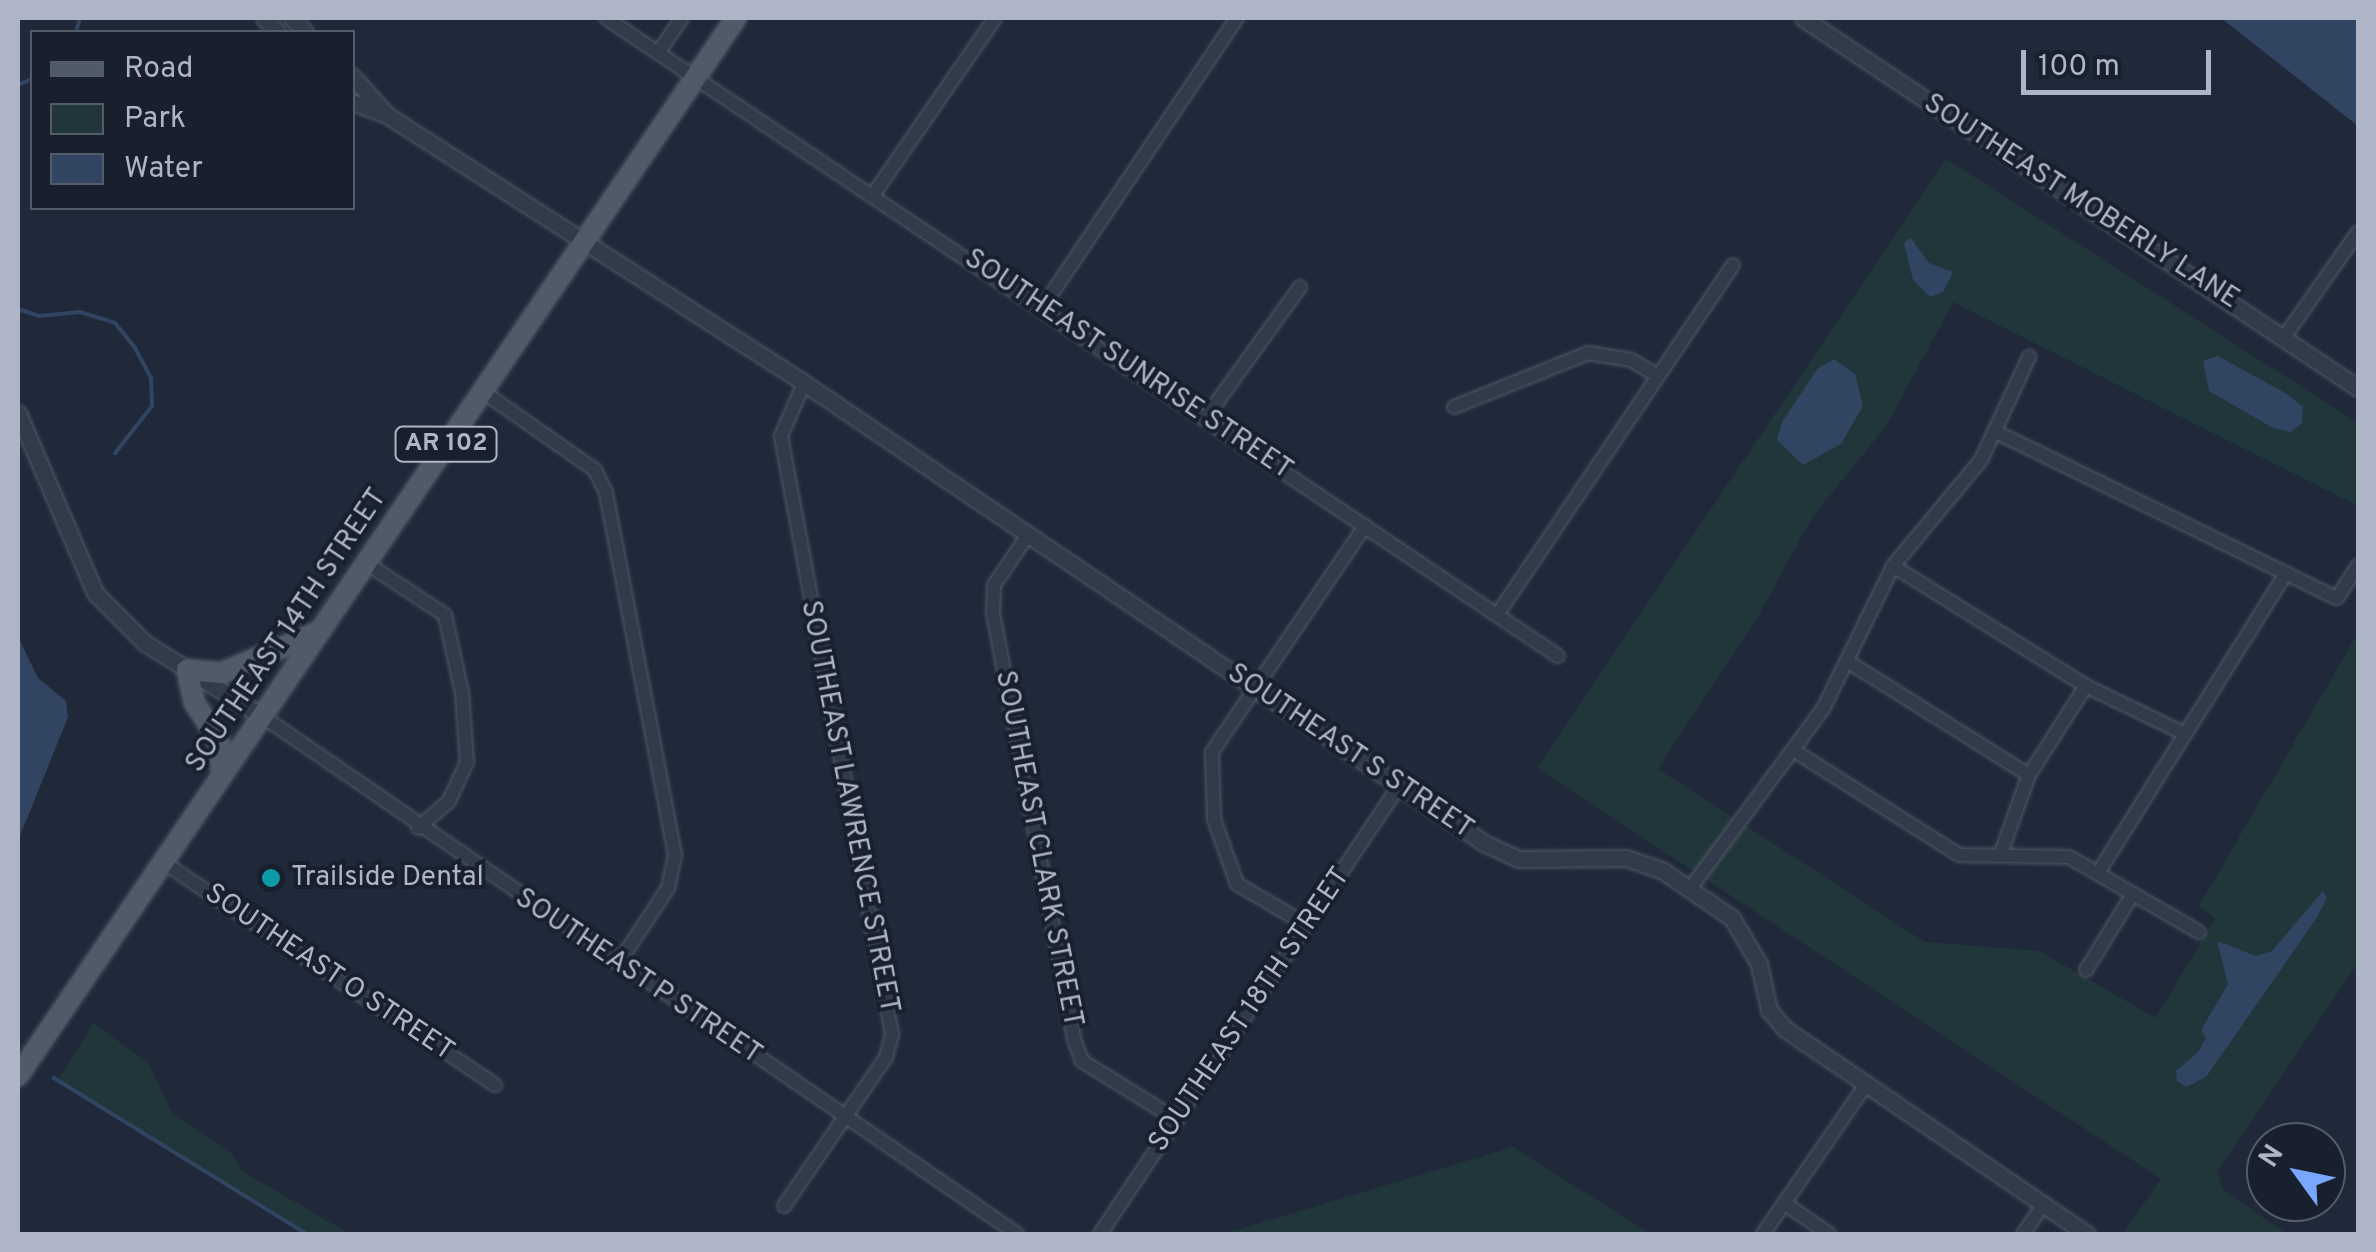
<!DOCTYPE html>
<style>
body{margin:0}
#map{position:relative;width:2376px;height:1252px;overflow:hidden;background:#1f2939;font-family:Overpass,sans-serif}
div>[style]{position:absolute}
.green>*{inset:0;background:#21363a}
.water>*{inset:0;background:#314461}
.stream>*{height:4px;margin:-2px;padding:0 2px;transform-origin:2px;border-radius:2px;background:#314461}
.roads{filter:drop-shadow(0 0 2px #505867) drop-shadow(0 0 2px #505867)}
.minor>*{height:12px;margin:-6px;padding:0 6px;transform-origin:6px;border-radius:6px;background:#323b49}
.tertiary>*{height:15px;margin:-7.5px;padding:0 7.5px;transform-origin:7.5px;border-radius:7.5px;background:#323b49}
.primary>*{height:20px;margin:-10px;padding:0 10px;transform-origin:10px;border-radius:10px;background:#505a69}
.dots>*{width:28px;height:28px;translate:-50% -50%;box-sizing:border-box;border:5px solid #18202d;border-radius:50%}
span{translate:-50% -50%;white-space:nowrap;text-align:center;line-height:1.15;-webkit-text-stroke:8px #18202d;paint-order:stroke}
.shield-label span{padding:2px 8px;background:#18202d;border:2px solid;border-radius:8px;-webkit-text-stroke-width:0}
.shield-label{font-size:25px;color:#adb5c6;font-weight:700}
.street-label{font-size:28px;color:#adb5c6}
.poi-label{font-size:28px;color:#adb5c6}
.left{translate:0 -50%;text-align:left}
.frame{position:absolute;inset:0;border:20px solid #adb5c6;pointer-events:none}
.legend{position:absolute;left:30px;top:30px;width:325px;height:180px;box-sizing:border-box;background:#18202d;border:2px solid #545c6a;margin:0;padding:12px 18px;list-style:none;font-size:30px;color:#adb5c6}
.legend li{display:flex;align-items:center;gap:20px;height:50px}
.legend b{width:50px;border:2px solid #545c6a}
.north{position:absolute;left:2246px;top:1122px;width:100px;height:100px;box-sizing:border-box;background:#18202d;border:2px solid #545c6a;border-radius:50%;rotate:303deg;font-size:28px;font-weight:700;line-height:40px;text-align:center;color:#adb5c6}
.north::after{content:'';display:block;margin:auto;width:35px;height:45px;background:#79a7fe;clip-path:polygon(50% 0,100% 100%,50% 72%,0 100%)}
.scale{position:absolute;left:2021px;top:50px;width:190px;height:45px;box-sizing:border-box;border:5px solid #adb5c6;border-top:0;padding-left:12px;font-size:30px;line-height:35px;white-space:nowrap;color:#adb5c6;-webkit-text-stroke:8px #18202d;paint-order:stroke}
</style>
<div id="map">
<div class="green">
<i style="clip-path:polygon(1946px 159px,2358px 423px,2358px 506px,1953px 302px,1887px 425px,1813px 516px,1757px 618px,1658px 769px,1925px 942px,2039px 951px,2156px 1018px,2215px 918px,2199px 906px,2358px 633px,2358px 963px,2218px 1170px,2223px 1190px,2287px 1234px,2123px 1234px,2161px 1179px,1537px 768px)"></i>
<i style="clip-path:polygon(93px 1023px,149px 1063px,171px 1112px,230px 1152px,242px 1171px,350px 1234px,308px 1234px,58px 1081px)"></i>
<i style="clip-path:polygon(1513px 1147px,1651px 1234px,1223px 1234px)"></i>
</div>
<div class="water">
<i style="clip-path:polygon(2221px 18px,2358px 18px,2358px 126px)"></i>
<i style="clip-path:polygon(1911px 238px,1929px 263px,1953px 272px,1943px 292px,1930px 297px,1913px 280px,1904px 243px)"></i>
<i style="clip-path:polygon(2218px 356px,2287px 394px,2303px 407px,2302px 423px,2291px 432px,2273px 428px,2209px 391px,2203px 361px)"></i>
<i style="clip-path:polygon(1834px 359px,1855px 374px,1863px 406px,1841px 444px,1803px 465px,1777px 440px,1782px 422px,1818px 368px)"></i>
<i style="clip-path:polygon(18px 637px,38px 678px,66px 701px,68px 717px,18px 841px)"></i>
<i style="clip-path:polygon(2323px 891px,2327px 898px,2316px 919px,2206px 1077px,2186px 1087px,2177px 1081px,2176px 1071px,2198px 1052px,2206px 1038px,2201px 1030px,2228px 984px,2217px 941px,2256px 956px,2272px 951px)"></i>
</div>
<div class="stream">
<i style="left:76px;top:32px;width:15px;rotate:-74deg"></i>
<i style="left:18px;top:85px;width:15px;rotate:-23deg"></i>
<i style="left:18px;top:309px;width:22px;rotate:18deg"></i>
<i style="left:39px;top:316px;width:41px;rotate:-5.6deg"></i>
<i style="left:80px;top:312px;width:37px;rotate:17deg"></i>
<i style="left:115px;top:323px;width:32px;rotate:51deg"></i>
<i style="left:135px;top:348px;width:34px;rotate:62deg"></i>
<i style="left:151px;top:378px;width:28px;rotate:88deg"></i>
<i style="left:152px;top:406px;width:60px;rotate:128.2deg"></i>
<i style="left:54px;top:1078px;width:297px;rotate:31.7deg"></i>
</div>
<div class="roads">
<div class="minor">
<i style="left:606px;top:18px;width:1146px;rotate:33.83deg"></i>
<i style="left:658px;top:53px;width:42px;rotate:-55.6deg"></i>
<i style="left:873px;top:195px;width:215px;rotate:-55.4deg"></i>
<i style="left:1042px;top:308px;width:349px;rotate:-56.1deg"></i>
<i style="left:2285px;top:336px;width:127px;rotate:-54.9deg"></i>
<i style="left:482px;top:391px;width:138px;rotate:35deg"></i>
<i style="left:595px;top:470px;width:25px;rotate:64deg"></i>
<i style="left:606px;top:493px;width:369px;rotate:79.2deg"></i>
<i style="left:675px;top:855px;width:34px;rotate:102deg"></i>
<i style="left:668px;top:888px;width:91px;rotate:123.3deg"></i>
<i style="left:1454px;top:407px;width:144px;rotate:-21.9deg"></i>
<i style="left:1588px;top:353px;width:44px;rotate:9.2deg"></i>
<i style="left:1631px;top:360px;width:31px;rotate:31deg"></i>
<i style="left:1207px;top:416px;width:159px;rotate:-54.2deg"></i>
<i style="left:1994px;top:431px;width:381px;rotate:26deg"></i>
<i style="left:2337px;top:598px;width:38px;rotate:-57deg"></i>
<i style="left:1028px;top:535px;width:60px;rotate:124.2deg"></i>
<i style="left:994px;top:585px;width:28px;rotate:92deg"></i>
<i style="left:993px;top:613px;width:434px;rotate:79.2deg"></i>
<i style="left:1074px;top:1039px;width:23px;rotate:70deg"></i>
<i style="left:1082px;top:1061px;width:112px;rotate:31.8deg"></i>
<i style="left:366px;top:563px;width:95px;rotate:33.4deg"></i>
<i style="left:445px;top:615px;width:80px;rotate:77.7deg"></i>
<i style="left:462px;top:693px;width:69px;rotate:85.9deg"></i>
<i style="left:467px;top:762px;width:43px;rotate:114.8deg"></i>
<i style="left:449px;top:801px;width:41px;rotate:138.9deg"></i>
<i style="left:1893px;top:566px;width:227px;rotate:31.9deg"></i>
<i style="left:2086px;top:686px;width:110px;rotate:25.9deg"></i>
<i style="left:1497px;top:615px;width:422px;rotate:-56deg"></i>
<i style="left:1847px;top:661px;width:215px;rotate:32.1deg"></i>
<i style="left:262px;top:716px;width:916px;rotate:34.45deg"></i>
<i style="left:1793px;top:750px;width:196px;rotate:32.3deg"></i>
<i style="left:1959px;top:855px;width:110px;rotate:1deg"></i>
<i style="left:2069px;top:857px;width:150px;rotate:30deg"></i>
<i style="left:2001px;top:853px;width:83px;rotate:-70.3deg"></i>
<i style="left:2029px;top:775px;width:106px;rotate:-57.4deg"></i>
<i style="left:163px;top:862px;width:400px;rotate:33.9deg"></i>
<i style="left:2098px;top:873px;width:354px;rotate:-57.9deg"></i>
<i style="left:1689px;top:890px;width:225px;rotate:-53.5deg"></i>
<i style="left:1823px;top:709px;width:159px;rotate:-63.9deg"></i>
<i style="left:1893px;top:566px;width:138px;rotate:-50.3deg"></i>
<i style="left:1981px;top:460px;width:114px;rotate:-65deg"></i>
<i style="left:1307px;top:925px;width:81px;rotate:-149.6deg"></i>
<i style="left:1237px;top:884px;width:69px;rotate:-109.5deg"></i>
<i style="left:1214px;top:819px;width:67px;rotate:-91.7deg"></i>
<i style="left:1212px;top:752px;width:273px;rotate:-55.9deg"></i>
<i style="left:2086px;top:970px;width:89px;rotate:-58.3deg"></i>
<i style="left:1784px;top:1203px;width:55px;rotate:34.6deg"></i>
<i style="left:784px;top:1206px;width:181px;rotate:-55.6deg"></i>
<i style="left:886px;top:1057px;width:24px;rotate:-75deg"></i>
<i style="left:892px;top:1034px;width:608px;rotate:-100.52deg"></i>
<i style="left:781px;top:436px;width:58px;rotate:-66.5deg"></i>
<i style="left:1100px;top:1234px;width:539px;rotate:-56.28deg"></i>
<i style="left:1763px;top:1234px;width:183px;rotate:-55.4deg"></i>
<i style="left:2023px;top:1234px;width:37px;rotate:-55deg"></i>
</div>
<div class="tertiary">
<i style="left:264px;top:18px;width:19px;rotate:47deg"></i>
<i style="left:292px;top:18px;width:19px;rotate:47deg"></i>
<i style="left:1803px;top:18px;width:667px;rotate:33.69deg"></i>
<i style="left:352px;top:76px;width:52px;rotate:48.1deg"></i>
<i style="left:352px;top:102px;width:37px;rotate:20deg"></i>
<i style="left:387px;top:115px;width:496px;rotate:32.7deg"></i>
<i style="left:804px;top:383px;width:821px;rotate:34.08deg"></i>
<i style="left:1484px;top:843px;width:38px;rotate:25deg"></i>
<i style="left:1518px;top:859px;width:108px;rotate:-0.5deg"></i>
<i style="left:1626px;top:858px;width:39px;rotate:19deg"></i>
<i style="left:1663px;top:871px;width:83px;rotate:34.3deg"></i>
<i style="left:1732px;top:918px;width:53px;rotate:59.6deg"></i>
<i style="left:1759px;top:964px;width:47px;rotate:77.7deg"></i>
<i style="left:1769px;top:1010px;width:25px;rotate:50deg"></i>
<i style="left:1785px;top:1029px;width:365px;rotate:34.2deg"></i>
<i style="left:18px;top:413px;width:196px;rotate:66.8deg"></i>
<i style="left:95px;top:593px;width:71px;rotate:45deg"></i>
<i style="left:145px;top:643px;width:138px;rotate:32deg"></i>
</div>
<div class="primary">
<i style="left:222px;top:775px;width:36px;rotate:-96deg"></i>
<i style="left:218px;top:739px;width:44px;rotate:-123deg"></i>
<i style="left:194px;top:702px;width:33px;rotate:-102deg"></i>
<i style="left:187px;top:670px;width:35px;rotate:5deg"></i>
<i style="left:222px;top:673px;width:107px;rotate:-23.2deg"></i>
<i style="left:18px;top:1076px;width:1279px;rotate:-55.84deg"></i>
</div>
</div>
<div class="dots">
<i style="left:271px;top:878px;background:#0f9aa8"></i>
</div>
<div class="shield-label">
<span style="left:446px;top:444px">AR 102</span>
</div>
<div class="street-label">
<span style="left:2081px;top:202px;rotate:33deg">SOUTHEAST MOBERLY LANE</span>
<span style="left:1128px;top:365px;rotate:34deg">SOUTHEAST SUNRISE STREET</span>
<span style="left:287px;top:631px;rotate:-56deg">SOUTHEAST 14TH STREET</span>
<span style="left:1350px;top:752px;rotate:34deg">SOUTHEAST S STREET</span>
<span style="left:849px;top:807px;rotate:79deg">SOUTHEAST LAWRENCE STREET</span>
<span style="left:1038px;top:849px;rotate:79deg">SOUTHEAST CLARK STREET</span>
<span style="left:329px;top:973px;rotate:34deg">SOUTHEAST O STREET</span>
<span style="left:638px;top:977px;rotate:34deg">SOUTHEAST P STREET</span>
<span style="left:1250px;top:1010px;rotate:-56deg">SOUTHEAST 18TH STREET</span>
</div>
<div class="poi-label">
<span class="left" style="left:291px;top:878px">Trailside Dental</span>
</div>
<div class="frame"></div>
<ul class="legend">
<li><b style="height:12px;background:#505a69"></b>Road</li>
<li><b style="height:28px;background:#21363a"></b>Park</li>
<li><b style="height:28px;background:#314461"></b>Water</li>
</ul>
<div class="north">N</div>
<div class="scale">100 m</div>
</div>
